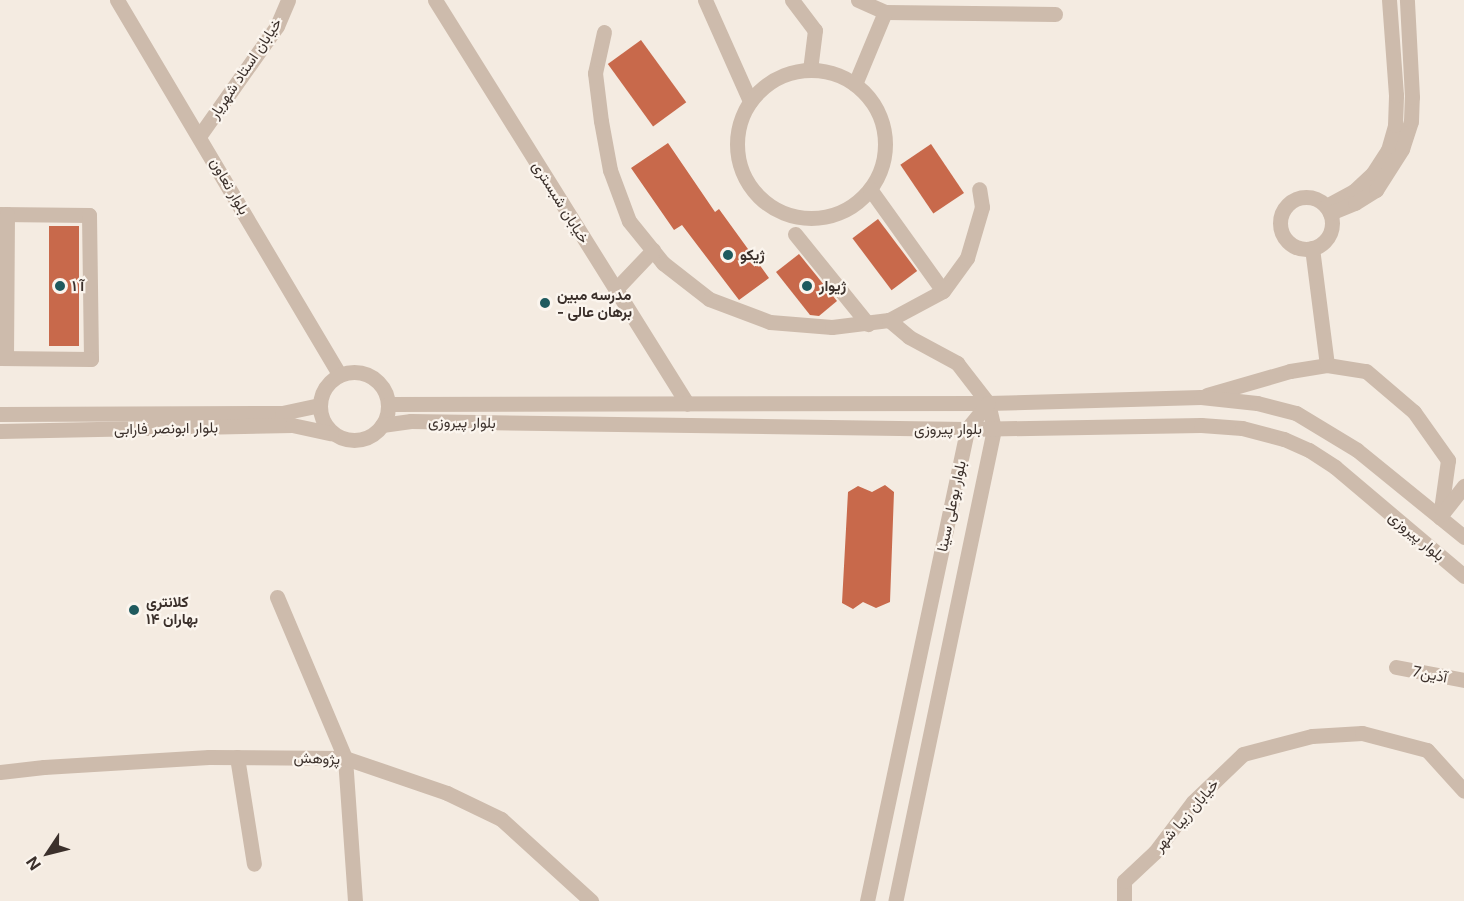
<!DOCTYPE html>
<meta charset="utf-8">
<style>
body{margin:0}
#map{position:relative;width:1464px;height:901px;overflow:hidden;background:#f4ebe1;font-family:Inter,Vazirmatn,sans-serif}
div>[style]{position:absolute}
.building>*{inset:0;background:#c8694b;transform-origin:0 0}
.minor>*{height:15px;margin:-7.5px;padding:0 7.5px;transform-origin:7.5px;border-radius:7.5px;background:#cdbbac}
.minor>.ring{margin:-7.5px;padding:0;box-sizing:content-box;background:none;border:15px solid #cdbbac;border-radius:50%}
.dots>*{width:16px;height:16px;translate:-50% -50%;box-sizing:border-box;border:3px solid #fbf5ee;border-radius:50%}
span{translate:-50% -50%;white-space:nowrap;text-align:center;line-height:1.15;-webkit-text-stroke:4.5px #fbf5ee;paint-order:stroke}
.street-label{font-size:15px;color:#3b302b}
.poi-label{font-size:15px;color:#3b302b;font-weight:700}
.left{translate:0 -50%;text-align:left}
.north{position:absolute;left:18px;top:823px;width:60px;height:60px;-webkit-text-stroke:4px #fbf5ee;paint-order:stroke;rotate:235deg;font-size:16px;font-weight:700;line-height:24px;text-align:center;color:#3b302b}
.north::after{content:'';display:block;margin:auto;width:21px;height:27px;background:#3b302b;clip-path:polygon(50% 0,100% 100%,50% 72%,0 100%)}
</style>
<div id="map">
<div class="building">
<i style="left:641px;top:40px;width:77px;height:41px;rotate:54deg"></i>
<i style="clip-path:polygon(668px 143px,715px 212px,719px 209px,769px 278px,739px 300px,682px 225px,674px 230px,631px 168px)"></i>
<i style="left:931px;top:144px;width:59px;height:37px;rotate:56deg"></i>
<i style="left:878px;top:219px;width:65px;height:32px;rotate:53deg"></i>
<i style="left:49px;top:226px;width:30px;height:120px"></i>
<i style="clip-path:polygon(799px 254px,837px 301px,819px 316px,810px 315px,776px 272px)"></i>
<i style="clip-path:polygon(885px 485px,894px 492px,890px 602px,876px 608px,863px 602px,853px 609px,842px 603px,848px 492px,858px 486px,872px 492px)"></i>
</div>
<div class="minor">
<i style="left:117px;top:0;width:436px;rotate:59.3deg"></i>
<i style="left:435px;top:0;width:476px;rotate:58deg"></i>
<i style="left:705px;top:0;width:111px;rotate:66deg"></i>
<i style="left:792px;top:0;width:38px;rotate:53deg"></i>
<i style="left:815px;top:30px;width:40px;rotate:97.1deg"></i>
<i style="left:858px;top:0;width:30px;rotate:24deg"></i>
<i style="left:885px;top:12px;width:170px;rotate:0.7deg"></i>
<i style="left:604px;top:32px;width:42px;rotate:102.4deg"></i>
<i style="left:595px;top:73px;width:48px;rotate:82.9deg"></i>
<i style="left:601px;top:121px;width:50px;rotate:79.6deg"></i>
<i style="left:610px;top:170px;width:54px;rotate:69.6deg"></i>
<i style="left:629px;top:221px;width:54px;rotate:51deg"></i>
<i style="left:663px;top:263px;width:58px;rotate:38deg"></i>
<i style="left:709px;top:299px;width:65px;rotate:20.7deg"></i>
<i style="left:770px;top:322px;width:62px;rotate:4.6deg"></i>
<i style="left:832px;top:327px;width:57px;rotate:-7deg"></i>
<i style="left:889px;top:320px;width:61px;rotate:-28.2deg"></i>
<i style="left:943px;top:291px;width:41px;rotate:-54deg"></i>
<i style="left:967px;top:258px;width:53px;rotate:-73.6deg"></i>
<i style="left:982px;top:207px;width:18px;rotate:-99deg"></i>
<i class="ring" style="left:737px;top:70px;width:133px;height:133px"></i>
<i style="left:855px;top:84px;width:78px;rotate:-67.4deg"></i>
<i style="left:200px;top:135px;width:133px;rotate:-54.8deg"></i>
<i style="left:277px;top:26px;width:28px;rotate:-67deg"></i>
<i style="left:870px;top:189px;width:125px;rotate:54.4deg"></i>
<i class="ring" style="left:1280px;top:197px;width:37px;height:37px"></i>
<i style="left:1326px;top:206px;width:32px;rotate:-28deg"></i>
<i style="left:1354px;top:191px;width:26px;rotate:-43deg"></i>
<i style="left:1373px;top:173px;width:27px;rotate:-57deg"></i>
<i style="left:1388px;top:150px;width:26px;rotate:-74deg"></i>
<i style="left:1395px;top:125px;width:30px;rotate:-88deg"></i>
<i style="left:1396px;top:95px;width:95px;rotate:-94.2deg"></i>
<i style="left:1330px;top:213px;width:27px;rotate:-22deg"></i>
<i style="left:1355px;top:203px;width:25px;rotate:-32deg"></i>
<i style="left:1376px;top:190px;width:49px;rotate:-57.6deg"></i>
<i style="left:1402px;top:149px;width:29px;rotate:-72deg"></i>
<i style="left:1411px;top:121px;width:24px;rotate:-88deg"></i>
<i style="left:1412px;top:97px;width:97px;rotate:-93deg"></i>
<i style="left:0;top:214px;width:89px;rotate:0.6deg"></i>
<i style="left:89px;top:215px;width:144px;rotate:89.2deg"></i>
<i style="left:91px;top:359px;width:91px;rotate:-179.4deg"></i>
<i style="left:795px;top:234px;width:116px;rotate:51deg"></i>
<i style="left:1312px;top:248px;width:118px;rotate:82.7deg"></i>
<i style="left:616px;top:289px;width:54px;rotate:-46.5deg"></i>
<i style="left:889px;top:320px;width:26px;rotate:40deg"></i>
<i style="left:909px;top:337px;width:55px;rotate:28.4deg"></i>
<i style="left:957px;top:363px;width:51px;rotate:52.2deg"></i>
<i style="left:988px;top:403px;width:27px;rotate:77deg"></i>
<i style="left:994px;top:429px;width:482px;rotate:101.8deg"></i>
<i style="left:6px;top:358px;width:144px;rotate:-89.6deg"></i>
<i class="ring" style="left:320px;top:372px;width:53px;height:53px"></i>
<i style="left:1207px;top:395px;width:86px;rotate:-16.1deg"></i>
<i style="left:1290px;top:371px;width:37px;rotate:-9deg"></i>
<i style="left:1327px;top:365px;width:39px;rotate:9deg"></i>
<i style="left:1366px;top:371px;width:63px;rotate:40.5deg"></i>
<i style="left:1414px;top:412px;width:59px;rotate:54.7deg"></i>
<i style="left:1448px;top:460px;width:58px;rotate:98deg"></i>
<i style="left:388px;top:404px;width:600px;rotate:-0.1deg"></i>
<i style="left:988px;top:403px;width:213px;rotate:-1.6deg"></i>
<i style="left:1201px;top:397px;width:56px;rotate:6.1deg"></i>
<i style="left:1257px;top:403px;width:40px;rotate:14.4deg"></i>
<i style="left:1296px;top:413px;width:71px;rotate:31.2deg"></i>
<i style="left:1357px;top:450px;width:138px;rotate:39.1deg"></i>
<i style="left:0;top:414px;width:282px;rotate:-0.2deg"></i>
<i style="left:282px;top:413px;width:38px;rotate:-12deg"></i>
<i style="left:382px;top:425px;width:29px;rotate:-8deg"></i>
<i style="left:411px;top:421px;width:556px;rotate:0.82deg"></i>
<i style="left:967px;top:429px;width:234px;rotate:-1deg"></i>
<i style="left:1201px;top:425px;width:41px;rotate:4.2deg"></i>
<i style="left:1242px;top:428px;width:43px;rotate:14.7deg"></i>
<i style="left:1284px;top:439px;width:27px;rotate:24deg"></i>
<i style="left:1309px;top:450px;width:31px;rotate:33deg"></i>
<i style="left:1335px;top:467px;width:169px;rotate:40.2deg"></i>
<i style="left:0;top:431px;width:292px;rotate:-1.2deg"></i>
<i style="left:292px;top:425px;width:40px;rotate:12deg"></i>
<i style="left:1442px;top:514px;width:36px;rotate:-52deg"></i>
<i style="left:277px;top:597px;width:175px;rotate:67.1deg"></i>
<i style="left:345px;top:758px;width:143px;rotate:86deg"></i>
<i style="left:1396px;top:667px;width:69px;rotate:10.8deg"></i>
<i style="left:237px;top:757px;width:108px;rotate:81deg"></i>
<i style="left:0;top:772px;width:44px;rotate:-6.5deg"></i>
<i style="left:44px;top:767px;width:165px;rotate:-3.5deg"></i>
<i style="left:209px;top:757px;width:136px;rotate:0.4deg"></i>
<i style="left:345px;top:758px;width:108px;rotate:18.9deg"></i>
<i style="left:447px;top:793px;width:60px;rotate:25.7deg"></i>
<i style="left:501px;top:819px;width:122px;rotate:42.3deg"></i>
<i style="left:867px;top:901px;width:482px;rotate:-78deg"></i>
<i style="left:967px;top:429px;width:33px;rotate:-51deg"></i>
<i style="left:1124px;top:901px;width:20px;rotate:-90deg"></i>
<i style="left:1124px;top:881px;width:42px;rotate:-43.1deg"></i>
<i style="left:1155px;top:852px;width:63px;rotate:-52.8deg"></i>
<i style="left:1193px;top:802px;width:69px;rotate:-43.8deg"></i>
<i style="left:1243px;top:754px;width:71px;rotate:-14.6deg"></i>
<i style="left:1312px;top:736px;width:50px;rotate:-3.4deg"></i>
<i style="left:1362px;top:733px;width:67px;rotate:14.7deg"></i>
<i style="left:1427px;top:750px;width:55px;rotate:47.9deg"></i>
</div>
<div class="dots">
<i style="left:728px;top:255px;background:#1f5a5e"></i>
<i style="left:60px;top:286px;background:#1f5a5e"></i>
<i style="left:807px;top:286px;background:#1f5a5e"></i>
<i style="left:545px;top:303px;background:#1f5a5e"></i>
<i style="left:134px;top:610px;background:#1f5a5e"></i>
</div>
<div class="street-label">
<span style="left:245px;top:68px;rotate:-56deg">خیابان استاد شهریار</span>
<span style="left:230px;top:186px;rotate:60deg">بلوار تعاون</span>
<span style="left:561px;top:202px;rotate:58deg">خیابان شبستری</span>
<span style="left:462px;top:422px;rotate:1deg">بلوار پیروزی</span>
<span style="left:166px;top:428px;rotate:-1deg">بلوار ابونصر فارابی</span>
<span style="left:948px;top:429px">بلوار پیروزی</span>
<span style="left:951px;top:506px;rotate:-78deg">بلوار بوعلی سینا</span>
<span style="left:1417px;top:536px;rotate:40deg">بلوار پیروزی</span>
<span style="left:1430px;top:674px;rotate:11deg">آذین7</span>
<span style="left:317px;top:758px;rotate:2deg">پژوهش</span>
<span style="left:1186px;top:815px;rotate:-49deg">خیابان زیبا شهر</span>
</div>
<div class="poi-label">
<span class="left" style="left:740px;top:255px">ژیکو</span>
<span class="left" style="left:72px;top:286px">آ ۱</span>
<span class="left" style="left:819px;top:286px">ژیوار</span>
<span class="left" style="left:557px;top:303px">مدرسه مبین<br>- برهان عالی</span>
<span class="left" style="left:146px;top:610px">کلانتری<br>۱۴ بهاران</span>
</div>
<div class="north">N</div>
</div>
